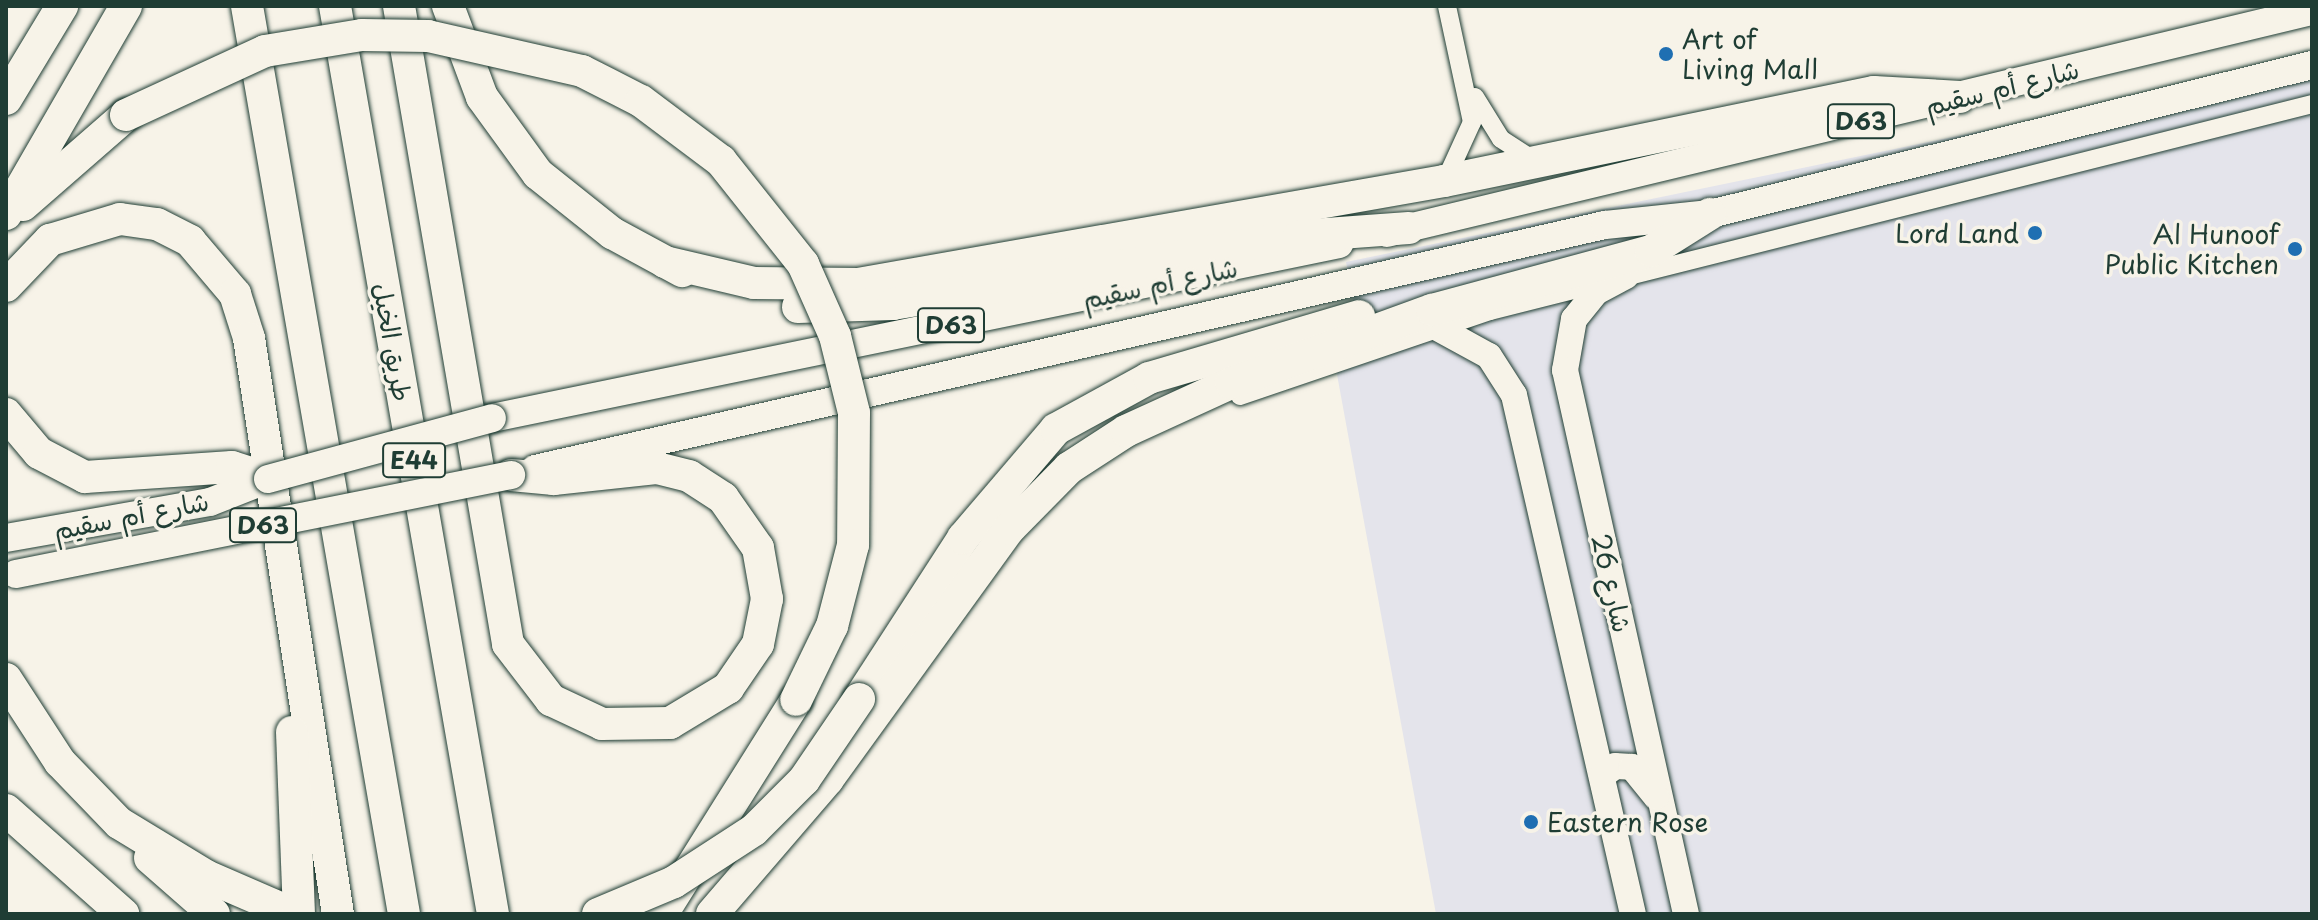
<!DOCTYPE html>
<meta charset="utf-8">
<style>
body{margin:0}
#map{position:relative;width:2318px;height:920px;overflow:hidden;background:#f7f3e8;font-family:"Playpen Sans","Playpen Sans Arabic",sans-serif}
div>[style]{position:absolute}
.built>*{inset:0;background:#e4e4eb}
.roads{filter:drop-shadow(0 0 2px #1f3d34) drop-shadow(0 0 2px #1f3d34)}
.street>*{height:18px;margin:-9px;padding:0 9px;transform-origin:9px;border-radius:9px;background:#f7f3e8}
.secondary>*{height:26px;margin:-13px;padding:0 13px;transform-origin:13px;border-radius:13px;background:#f7f3e8}
.primary>*{height:28px;margin:-14px;padding:0 14px;transform-origin:14px;border-radius:14px;background:#f7f3e8}
.highway>*{height:32px;margin:-16px;padding:0 16px;transform-origin:16px;border-radius:16px;background:#f7f3e8}
.bridges{filter:drop-shadow(0 0 2px #1f3d34) drop-shadow(0 0 2px #1f3d34)}
.primary-bridge>*{height:28px;margin:-14px;padding:0 14px;transform-origin:14px;border-radius:14px;background:#f7f3e8}
.highway-bridge>*{height:32px;margin:-16px;padding:0 16px;transform-origin:16px;border-radius:16px;background:#f7f3e8}
.dots>*{width:22px;height:22px;translate:-50% -50%;box-sizing:border-box;border:4px solid #f7f3e8;border-radius:50%}
span{translate:-50% -50%;white-space:nowrap;text-align:center;line-height:1.15;-webkit-text-stroke:7px #f7f3e8;paint-order:stroke}
.shield-label span{padding:2px 6px;background:#f7f3e8;border:2px solid;border-radius:6px;-webkit-text-stroke-width:0}
.shield-label{font-size:24px;color:#1f3d34;font-weight:700}
.poi-label{font-size:26px;color:#1f3d34}
.left{translate:0 -50%;text-align:left}
.right{translate:-100% -50%;text-align:right}
.street-label{font-size:26px;color:#1f3d34}
.frame{position:absolute;inset:0;border:8px solid #1f3d34;pointer-events:none}
</style>
<div id="map">
<div class="built">
<i style="clip-path:polygon(2312px 63px,2312px 914px,1436px 914px,1327px 320px,1356px 313px,1346px 262px)"></i>
</div>
<div class="roads">
<div class="street">
<i style="left:1475px;top:97px;width:49px;rotate:58.2deg"></i>
<i style="left:1501px;top:139px;width:40px;rotate:32.9deg"></i>
<i style="left:1446px;top:179px;width:63px;rotate:-65.5deg"></i>
<i style="left:1472px;top:122px;width:119px;rotate:-102.2deg"></i>
<i style="left:1240px;top:396px;width:264px;rotate:-18.8deg"></i>
<i style="left:1490px;top:311px;width:848px;rotate:-14.13deg"></i>
</div>
<div class="secondary">
<i style="left:1626px;top:276px;width:34px;rotate:152deg"></i>
<i style="left:1596px;top:292px;width:35px;rotate:129deg"></i>
<i style="left:1574px;top:319px;width:52px;rotate:100deg"></i>
<i style="left:1565px;top:370px;width:557px;rotate:77.46deg"></i>
<i style="left:1436px;top:327px;width:60px;rotate:28.7deg"></i>
<i style="left:1489px;top:356px;width:46px;rotate:57.3deg"></i>
<i style="left:1514px;top:395px;width:532px;rotate:77.09deg"></i>
<i style="left:1602px;top:776px;width:16px;rotate:-38deg"></i>
<i style="left:1615px;top:766px;width:17px;rotate:3deg"></i>
<i style="left:1632px;top:767px;width:38px;rotate:51deg"></i>
</div>
<div class="primary">
<i style="left:1387px;top:233px;width:951px;rotate:-13.5deg"></i>
<i style="left:492px;top:418px;width:865px;rotate:-11.61deg"></i>
<i style="left:535px;top:469px;width:1097px;rotate:-12.85deg"></i>
<i style="left:1605px;top:225px;width:106px;rotate:-6deg"></i>
<i style="left:1710px;top:214px;width:620px;rotate:-13.9deg"></i>
<i style="left:6px;top:538px;width:207px;rotate:-10deg"></i>
<i style="left:210px;top:502px;width:62px;rotate:-21.6deg"></i>
</div>
<div class="highway">
<i style="left:247px;top:6px;width:921px;rotate:80.19deg"></i>
<i style="left:335px;top:6px;width:922px;rotate:80.13deg"></i>
<i style="left:399px;top:6px;width:647px;rotate:80.3deg"></i>
<i style="left:508px;top:644px;width:71px;rotate:52.5deg"></i>
<i style="left:551px;top:700px;width:56px;rotate:25.2deg"></i>
<i style="left:602px;top:724px;width:68px;rotate:-0.8deg"></i>
<i style="left:670px;top:723px;width:68px;rotate:-31.1deg"></i>
<i style="left:728px;top:688px;width:53px;rotate:-55.7deg"></i>
<i style="left:758px;top:644px;width:46px;rotate:-78.7deg"></i>
<i style="left:767px;top:599px;width:52px;rotate:-100deg"></i>
<i style="left:758px;top:548px;width:61px;rotate:-125deg"></i>
<i style="left:723px;top:498px;width:40px;rotate:-147.1deg"></i>
<i style="left:689px;top:476px;width:34px;rotate:-166deg"></i>
<i style="left:656px;top:468px;width:103px;rotate:173.8deg"></i>
<i style="left:554px;top:479px;width:43px;rotate:-174.7deg"></i>
<i style="left:448px;top:6px;width:97px;rotate:69.5deg"></i>
<i style="left:482px;top:97px;width:95px;rotate:54deg"></i>
<i style="left:538px;top:174px;width:95px;rotate:38.6deg"></i>
<i style="left:612px;top:233px;width:80px;rotate:28.5deg"></i>
<i style="left:6px;top:99px;width:109px;rotate:-58.9deg"></i>
<i style="left:23px;top:205px;width:137px;rotate:-41.1deg"></i>
<i style="left:6px;top:214px;width:240px;rotate:-60deg"></i>
<i style="left:665px;top:262px;width:91px;rotate:13.3deg"></i>
<i style="left:754px;top:283px;width:104px;rotate:0.6deg"></i>
<i style="left:858px;top:284px;width:595px;rotate:-9.97deg"></i>
<i style="left:1444px;top:181px;width:439px;rotate:-11.7deg"></i>
<i style="left:1874px;top:92px;width:86px;rotate:3.3deg"></i>
<i style="left:6px;top:286px;width:64px;rotate:-46.3deg"></i>
<i style="left:50px;top:240px;width:73px;rotate:-16.7deg"></i>
<i style="left:120px;top:219px;width:37px;rotate:8deg"></i>
<i style="left:157px;top:224px;width:37px;rotate:27deg"></i>
<i style="left:190px;top:241px;width:70px;rotate:49.7deg"></i>
<i style="left:235px;top:294px;width:46px;rotate:72.3deg"></i>
<i style="left:249px;top:338px;width:583px;rotate:81.22deg"></i>
<i style="left:798px;top:307px;width:95px;rotate:-1.8deg"></i>
<i style="left:893px;top:304px;width:412px;rotate:-9.5deg"></i>
<i style="left:1299px;top:236px;width:110px;rotate:-4.2deg"></i>
<i style="left:6px;top:414px;width:51px;rotate:49.8deg"></i>
<i style="left:39px;top:453px;width:52px;rotate:27.6deg"></i>
<i style="left:85px;top:477px;width:147px;rotate:-3.9deg"></i>
<i style="left:232px;top:467px;width:38px;rotate:18deg"></i>
<i style="left:6px;top:679px;width:99px;rotate:57deg"></i>
<i style="left:60px;top:762px;width:85px;rotate:46deg"></i>
<i style="left:119px;top:823px;width:102px;rotate:31.3deg"></i>
<i style="left:206px;top:876px;width:96px;rotate:23.4deg"></i>
<i style="left:859px;top:699px;width:192px;rotate:-57.1deg"></i>
<i style="left:963px;top:538px;width:143px;rotate:-49.5deg"></i>
<i style="left:1056px;top:429px;width:106px;rotate:-28.7deg"></i>
<i style="left:1149px;top:378px;width:219px;rotate:-16.4deg"></i>
<i style="left:292px;top:732px;width:182px;rotate:87.8deg"></i>
<i style="left:6px;top:810px;width:157px;rotate:41.6deg"></i>
<i style="left:150px;top:858px;width:85px;rotate:41.2deg"></i>
<i style="left:662px;top:914px;width:252px;rotate:-57.9deg"></i>
<i style="left:712px;top:914px;width:178px;rotate:-49.3deg"></i>
<i style="left:828px;top:779px;width:309px;rotate:-54.1deg"></i>
<i style="left:1009px;top:529px;width:86px;rotate:-45.5deg"></i>
<i style="left:1069px;top:468px;width:68px;rotate:-33deg"></i>
<i style="left:1126px;top:431px;width:115px;rotate:-24.6deg"></i>
<i style="left:1231px;top:383px;width:214px;rotate:-20deg"></i>
<i style="left:1432px;top:310px;width:227px;rotate:-15.1deg"></i>
<i style="left:1651px;top:251px;width:70px;rotate:-32.1deg"></i>
</div>
</div>
<div class="bridges">
<div class="primary-bridge">
<i style="left:268px;top:479px;width:232px;rotate:-15.2deg"></i>
<i style="left:16px;top:574px;width:505px;rotate:-11.31deg"></i>
</div>
<div class="highway-bridge">
<i style="left:126px;top:115px;width:153px;rotate:-24.7deg"></i>
<i style="left:265px;top:51px;width:98px;rotate:-9.4deg"></i>
<i style="left:362px;top:35px;width:66px;rotate:0.9deg"></i>
<i style="left:428px;top:36px;width:158px;rotate:12.8deg"></i>
<i style="left:582px;top:71px;width:66px;rotate:27deg"></i>
<i style="left:641px;top:101px;width:100px;rotate:36.9deg"></i>
<i style="left:721px;top:161px;width:132px;rotate:51.5deg"></i>
<i style="left:803px;top:264px;width:79px;rotate:66deg"></i>
<i style="left:835px;top:336px;width:79px;rotate:76.1deg"></i>
<i style="left:854px;top:413px;width:132px;rotate:90.4deg"></i>
<i style="left:853px;top:545px;width:84px;rotate:104.5deg"></i>
<i style="left:832px;top:626px;width:82px;rotate:115.9deg"></i>
<i style="left:598px;top:914px;width:82px;rotate:-22.8deg"></i>
<i style="left:674px;top:882px;width:95px;rotate:-33deg"></i>
<i style="left:754px;top:830px;width:71px;rotate:-45deg"></i>
<i style="left:804px;top:780px;width:98px;rotate:-55.8deg"></i>
</div>
</div>
<div class="dots">
<i style="left:1666px;top:54px;background:#1f6fb2"></i>
<i style="left:2035px;top:233px;background:#1f6fb2"></i>
<i style="left:2295px;top:249px;background:#1f6fb2"></i>
<i style="left:1531px;top:822px;background:#1f6fb2"></i>
</div>
<div class="shield-label">
<span style="left:1861px;top:121px">D63</span>
<span style="left:951px;top:325px">D63</span>
<span style="left:414px;top:460px">E44</span>
<span style="left:263px;top:525px">D63</span>
</div>
<div class="poi-label">
<span class="left" style="left:1682px;top:54px">Art of<br>Living Mall</span>
<span class="right" style="left:2019px;top:233px">Lord Land</span>
<span class="right" style="left:2279px;top:249px">Al Hunoof<br>Public Kitchen</span>
<span class="left" style="left:1547px;top:822px">Eastern Rose</span>
</div>
<div class="street-label">
<span style="left:2002px;top:87px;rotate:-14deg">شارع أم سقيم</span>
<span style="left:1160px;top:283px;rotate:-12deg">شارع أم سقيم</span>
<span style="left:393px;top:342px;rotate:80deg">طريق الخيل</span>
<span style="left:131px;top:515px;rotate:-11deg">شارع أم سقيم</span>
<span style="left:1612px;top:583px;rotate:77deg">شارع 26</span>
</div>
<div class="frame"></div>
</div>
